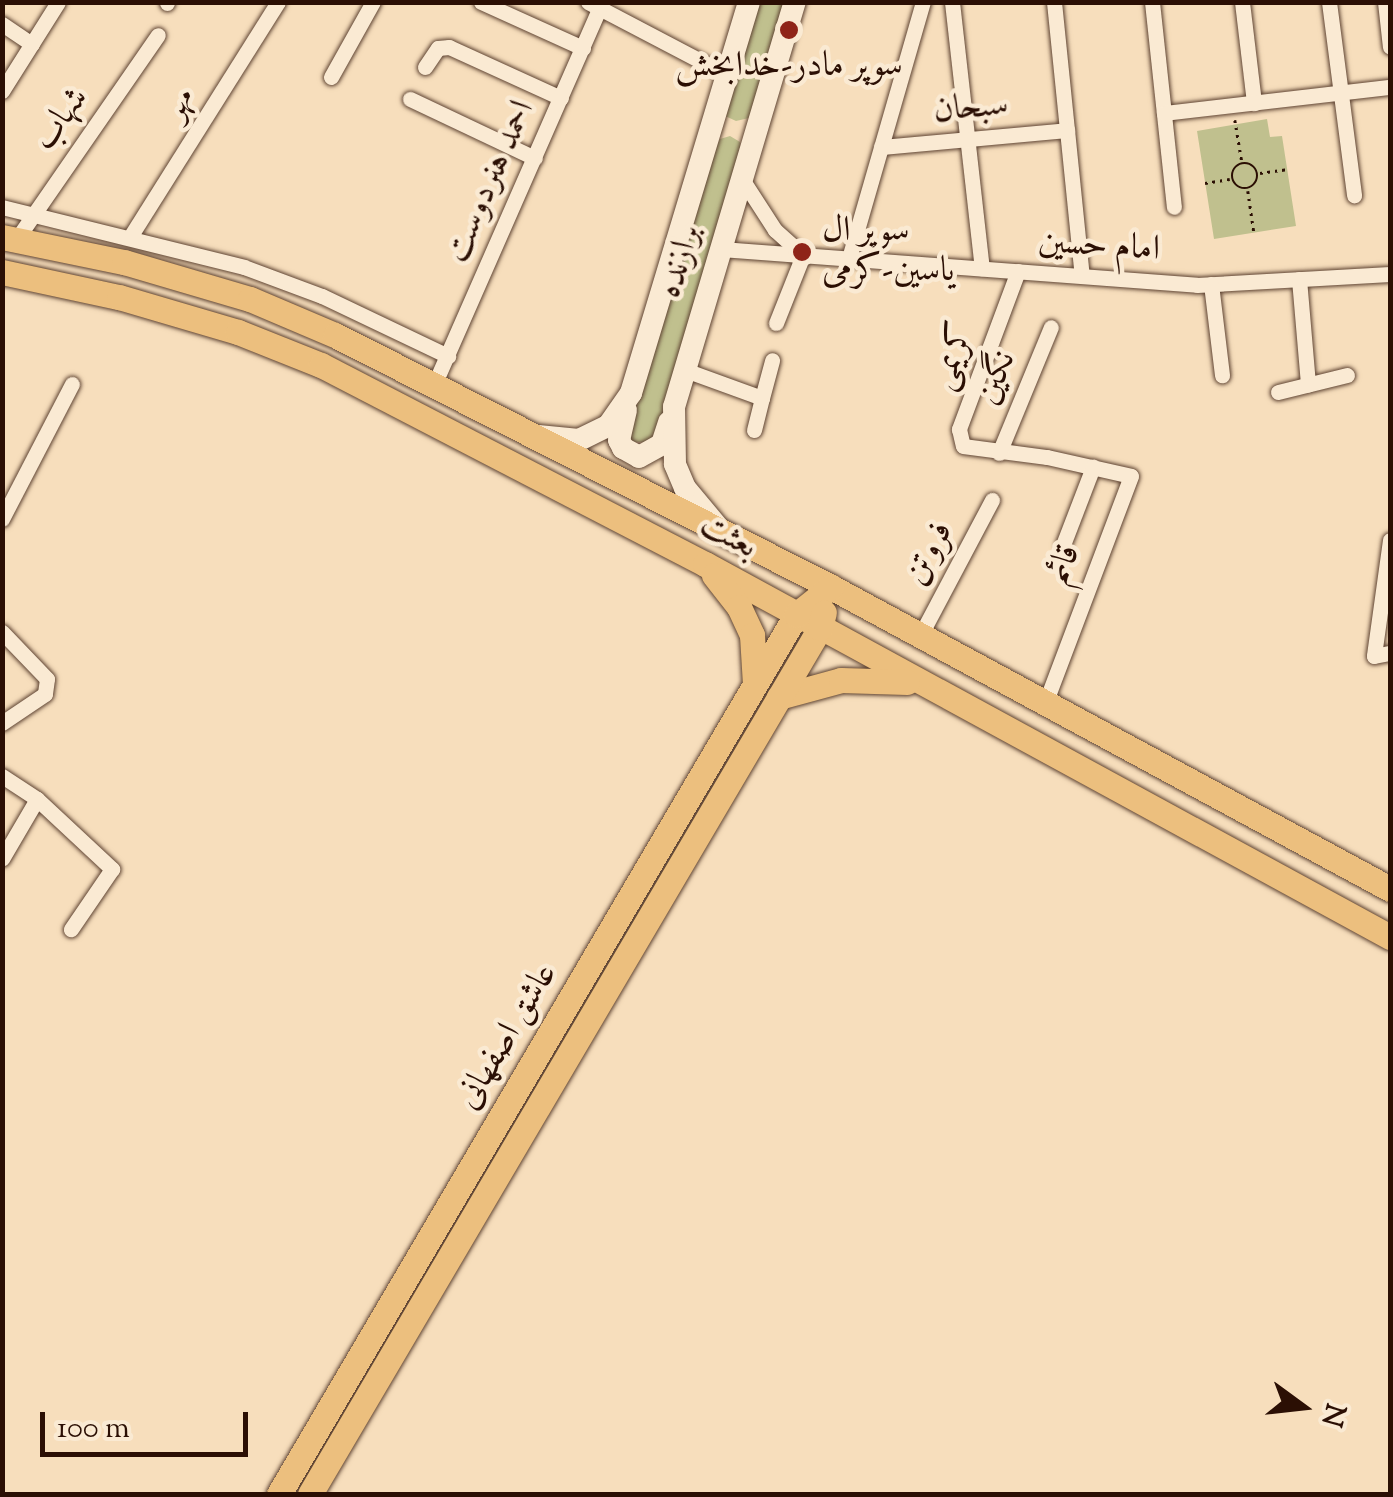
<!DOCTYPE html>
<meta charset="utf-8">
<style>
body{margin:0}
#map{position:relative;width:1393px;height:1497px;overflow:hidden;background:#f7debc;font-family:"Sorts Mill Goudy",Amiri,serif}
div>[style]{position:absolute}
.green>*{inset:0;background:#c0c08e}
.path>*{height:2.5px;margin-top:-1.25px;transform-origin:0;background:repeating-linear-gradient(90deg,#2b0f04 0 2.5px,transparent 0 7.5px)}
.path>.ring{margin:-1.25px;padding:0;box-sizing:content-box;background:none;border:2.5px solid #2b0f04;border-radius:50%}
.roads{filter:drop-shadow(0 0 2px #5e4332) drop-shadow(0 0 2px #5e4332)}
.street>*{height:15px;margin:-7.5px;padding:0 7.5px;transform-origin:7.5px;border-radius:7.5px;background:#faead3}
.secondary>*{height:22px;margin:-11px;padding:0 11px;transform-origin:11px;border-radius:11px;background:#faead3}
.primary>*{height:25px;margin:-12.5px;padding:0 12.5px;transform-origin:12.5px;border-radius:12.5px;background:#ecbf7e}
.dots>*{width:28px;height:28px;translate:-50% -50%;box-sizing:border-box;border:5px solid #faead3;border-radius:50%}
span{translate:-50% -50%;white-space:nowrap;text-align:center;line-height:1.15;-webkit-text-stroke:9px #faead3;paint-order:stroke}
.poi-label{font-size:35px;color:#2b0f04}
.left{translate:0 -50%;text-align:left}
.street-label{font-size:35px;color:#2b0f04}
.frame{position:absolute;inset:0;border:5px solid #2b0f04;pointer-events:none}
.north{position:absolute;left:1253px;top:1357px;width:100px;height:100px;-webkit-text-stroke:8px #faead3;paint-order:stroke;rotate:105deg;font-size:28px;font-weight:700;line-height:40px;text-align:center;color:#2b0f04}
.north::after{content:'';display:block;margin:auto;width:35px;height:45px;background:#2b0f04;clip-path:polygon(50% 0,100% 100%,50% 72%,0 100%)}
.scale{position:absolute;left:40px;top:1412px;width:208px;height:45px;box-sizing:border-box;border:5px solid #2b0f04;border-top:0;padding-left:12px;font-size:30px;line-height:35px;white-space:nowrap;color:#2b0f04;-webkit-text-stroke:8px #faead3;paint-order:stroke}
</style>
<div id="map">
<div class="green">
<i style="clip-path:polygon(758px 3px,786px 3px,749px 118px,736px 121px,723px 115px)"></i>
<i style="clip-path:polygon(1267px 119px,1270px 137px,1282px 136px,1296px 226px,1214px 239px,1197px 131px)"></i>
<i style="clip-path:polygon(730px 136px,740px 142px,741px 152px,656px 442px,630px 442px,635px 402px,714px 150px,720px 139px)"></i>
</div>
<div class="path">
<i style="left:1235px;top:120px;width:43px;rotate:80.5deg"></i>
<i class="ring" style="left:1232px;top:163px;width:23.5px;height:23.5px"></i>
<i style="left:1260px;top:173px;width:27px;rotate:-8deg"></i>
<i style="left:1205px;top:183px;width:25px;rotate:-9deg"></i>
<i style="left:1248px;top:191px;width:41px;rotate:81.7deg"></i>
</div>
<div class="roads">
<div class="street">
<i style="left:481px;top:2px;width:112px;rotate:24.3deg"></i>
<i style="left:588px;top:2px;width:157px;rotate:27.7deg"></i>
<i style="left:952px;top:2px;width:268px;rotate:83.6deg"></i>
<i style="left:1054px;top:2px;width:275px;rotate:84.2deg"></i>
<i style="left:1152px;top:2px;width:206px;rotate:83.9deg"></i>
<i style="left:1242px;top:2px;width:102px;rotate:83.2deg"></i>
<i style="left:1329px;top:2px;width:195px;rotate:82.6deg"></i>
<i style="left:1385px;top:2px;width:45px;rotate:83.7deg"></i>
<i style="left:167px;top:3px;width:1px;rotate:-90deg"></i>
<i style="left:2px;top:24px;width:36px;rotate:34deg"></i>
<i style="left:425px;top:67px;width:23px;rotate:-56deg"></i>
<i style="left:438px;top:48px;width:11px;rotate:-5deg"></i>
<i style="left:449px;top:47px;width:123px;rotate:24.5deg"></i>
<i style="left:331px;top:77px;width:86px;rotate:-60.8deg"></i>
<i style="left:2px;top:91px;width:105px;rotate:-57.8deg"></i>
<i style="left:410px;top:99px;width:138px;rotate:25.3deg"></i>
<i style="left:1164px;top:113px;width:227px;rotate:-6.6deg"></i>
<i style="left:881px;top:147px;width:187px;rotate:-5.2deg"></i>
<i style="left:742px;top:179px;width:61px;rotate:57.1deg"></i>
<i style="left:775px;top:230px;width:38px;rotate:42deg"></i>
<i style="left:2px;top:207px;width:249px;rotate:13.9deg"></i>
<i style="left:244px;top:267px;width:83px;rotate:20.4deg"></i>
<i style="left:322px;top:296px;width:140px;rotate:25.5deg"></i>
<i style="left:130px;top:237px;width:278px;rotate:-57.8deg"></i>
<i style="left:16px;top:240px;width:249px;rotate:-55.3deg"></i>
<i style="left:721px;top:249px;width:477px;rotate:4.3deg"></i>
<i style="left:1197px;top:285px;width:193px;rotate:-3.3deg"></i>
<i style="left:849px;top:258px;width:266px;rotate:-73.9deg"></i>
<i style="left:1018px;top:271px;width:169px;rotate:110.5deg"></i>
<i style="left:959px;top:429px;width:17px;rotate:77deg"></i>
<i style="left:963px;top:446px;width:85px;rotate:7.5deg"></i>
<i style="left:1047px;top:457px;width:86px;rotate:12.7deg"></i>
<i style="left:1131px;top:476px;width:243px;rotate:110.7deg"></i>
<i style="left:1299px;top:279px;width:106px;rotate:85.1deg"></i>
<i style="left:1211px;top:284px;width:92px;rotate:83.1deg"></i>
<i style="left:776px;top:323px;width:73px;rotate:-68.3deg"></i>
<i style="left:685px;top:370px;width:82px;rotate:20deg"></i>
<i style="left:762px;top:398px;width:33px;rotate:104deg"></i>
<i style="left:434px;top:385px;width:418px;rotate:-66.3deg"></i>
<i style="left:1278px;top:392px;width:71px;rotate:-13.8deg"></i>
<i style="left:762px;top:398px;width:39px;rotate:-75deg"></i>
<i style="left:999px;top:453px;width:136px;rotate:-67.6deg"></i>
<i style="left:2px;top:519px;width:152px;rotate:-62.6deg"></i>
<i style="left:1390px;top:540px;width:117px;rotate:97.9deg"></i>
<i style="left:1374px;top:656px;width:16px;rotate:-11deg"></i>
<i style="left:1063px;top:545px;width:84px;rotate:-69deg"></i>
<i style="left:2px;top:632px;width:65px;rotate:46.2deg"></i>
<i style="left:47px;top:679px;width:15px;rotate:98deg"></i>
<i style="left:45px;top:694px;width:52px;rotate:146deg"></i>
<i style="left:920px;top:636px;width:154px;rotate:-62.1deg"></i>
<i style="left:2px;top:776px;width:42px;rotate:33.3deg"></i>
<i style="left:37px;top:799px;width:69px;rotate:120.3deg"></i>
<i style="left:37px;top:799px;width:103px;rotate:43deg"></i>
<i style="left:112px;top:869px;width:73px;rotate:124.3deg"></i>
</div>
<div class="secondary">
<i style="left:626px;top:410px;width:31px;rotate:103deg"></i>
<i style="left:619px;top:440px;width:9px;rotate:63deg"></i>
<i style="left:623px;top:448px;width:18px;rotate:29deg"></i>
<i style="left:639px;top:457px;width:26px;rotate:-29deg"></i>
<i style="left:662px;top:444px;width:23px;rotate:-72deg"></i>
<i style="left:538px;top:436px;width:41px;rotate:5.6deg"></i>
<i style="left:579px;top:440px;width:32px;rotate:-26deg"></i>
<i style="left:608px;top:426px;width:40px;rotate:-55.1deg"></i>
<i style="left:631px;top:393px;width:408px;rotate:-73.2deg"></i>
<i style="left:721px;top:531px;width:56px;rotate:-129.9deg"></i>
<i style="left:685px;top:488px;width:26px;rotate:-113deg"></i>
<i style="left:675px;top:464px;width:57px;rotate:-91deg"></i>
<i style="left:674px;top:407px;width:423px;rotate:-73.4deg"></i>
</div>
<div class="primary">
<i style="left:2px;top:237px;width:125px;rotate:11.6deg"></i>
<i style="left:124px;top:262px;width:131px;rotate:16.4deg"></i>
<i style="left:250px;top:299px;width:92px;rotate:23deg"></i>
<i style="left:335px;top:335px;width:556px;rotate:26.93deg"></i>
<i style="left:831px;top:587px;width:635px;rotate:28.38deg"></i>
<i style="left:2px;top:272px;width:120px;rotate:12.1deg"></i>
<i style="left:119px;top:297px;width:124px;rotate:16.4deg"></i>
<i style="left:238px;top:332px;width:89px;rotate:21.7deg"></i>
<i style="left:321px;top:365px;width:433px;rotate:27.4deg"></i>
<i style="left:705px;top:564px;width:780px;rotate:28.57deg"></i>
<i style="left:714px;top:575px;width:41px;rotate:52deg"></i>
<i style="left:739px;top:607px;width:31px;rotate:65deg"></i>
<i style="left:752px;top:635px;width:49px;rotate:86.5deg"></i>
<i style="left:779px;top:697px;width:64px;rotate:-15.3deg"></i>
<i style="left:841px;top:680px;width:66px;rotate:1.7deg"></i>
<i style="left:279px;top:1494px;width:1020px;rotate:-59.54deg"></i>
<i style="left:796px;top:615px;width:45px;rotate:-38.7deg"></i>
<i style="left:310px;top:1494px;width:1005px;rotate:-59.51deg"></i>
<i style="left:820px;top:628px;width:16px;rotate:-76deg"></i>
</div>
</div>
<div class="dots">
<i style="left:789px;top:30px;background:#8f2418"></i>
<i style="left:802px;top:252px;background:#8f2418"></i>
</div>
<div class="poi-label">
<span style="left:789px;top:67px">سوپر مادر-خدابخش</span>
<span class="left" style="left:822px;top:252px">سوپر ال<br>یاسین-کرمی</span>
</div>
<div class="street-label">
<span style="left:180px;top:104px;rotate:-57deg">مهر</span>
<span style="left:971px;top:109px;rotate:-5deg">سبحان</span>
<span style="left:62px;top:120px;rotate:-55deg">شهاب</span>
<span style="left:491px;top:182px;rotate:-66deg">احمد هنردوست</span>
<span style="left:1099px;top:247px;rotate:4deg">امام حسین</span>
<span style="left:681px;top:262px;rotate:-73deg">برازنده</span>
<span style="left:954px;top:357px;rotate:-70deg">کریمی</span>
<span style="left:997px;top:378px;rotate:-68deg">نگین</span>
<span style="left:728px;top:537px;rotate:28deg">بعثت</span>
<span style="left:930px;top:554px;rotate:-62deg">فروتن</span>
<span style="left:1065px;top:565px;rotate:-69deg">قائم</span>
<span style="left:508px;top:1037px;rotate:-59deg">عاشق اصفهانی</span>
</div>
<div class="frame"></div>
<div class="north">N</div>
<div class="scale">100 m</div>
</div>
